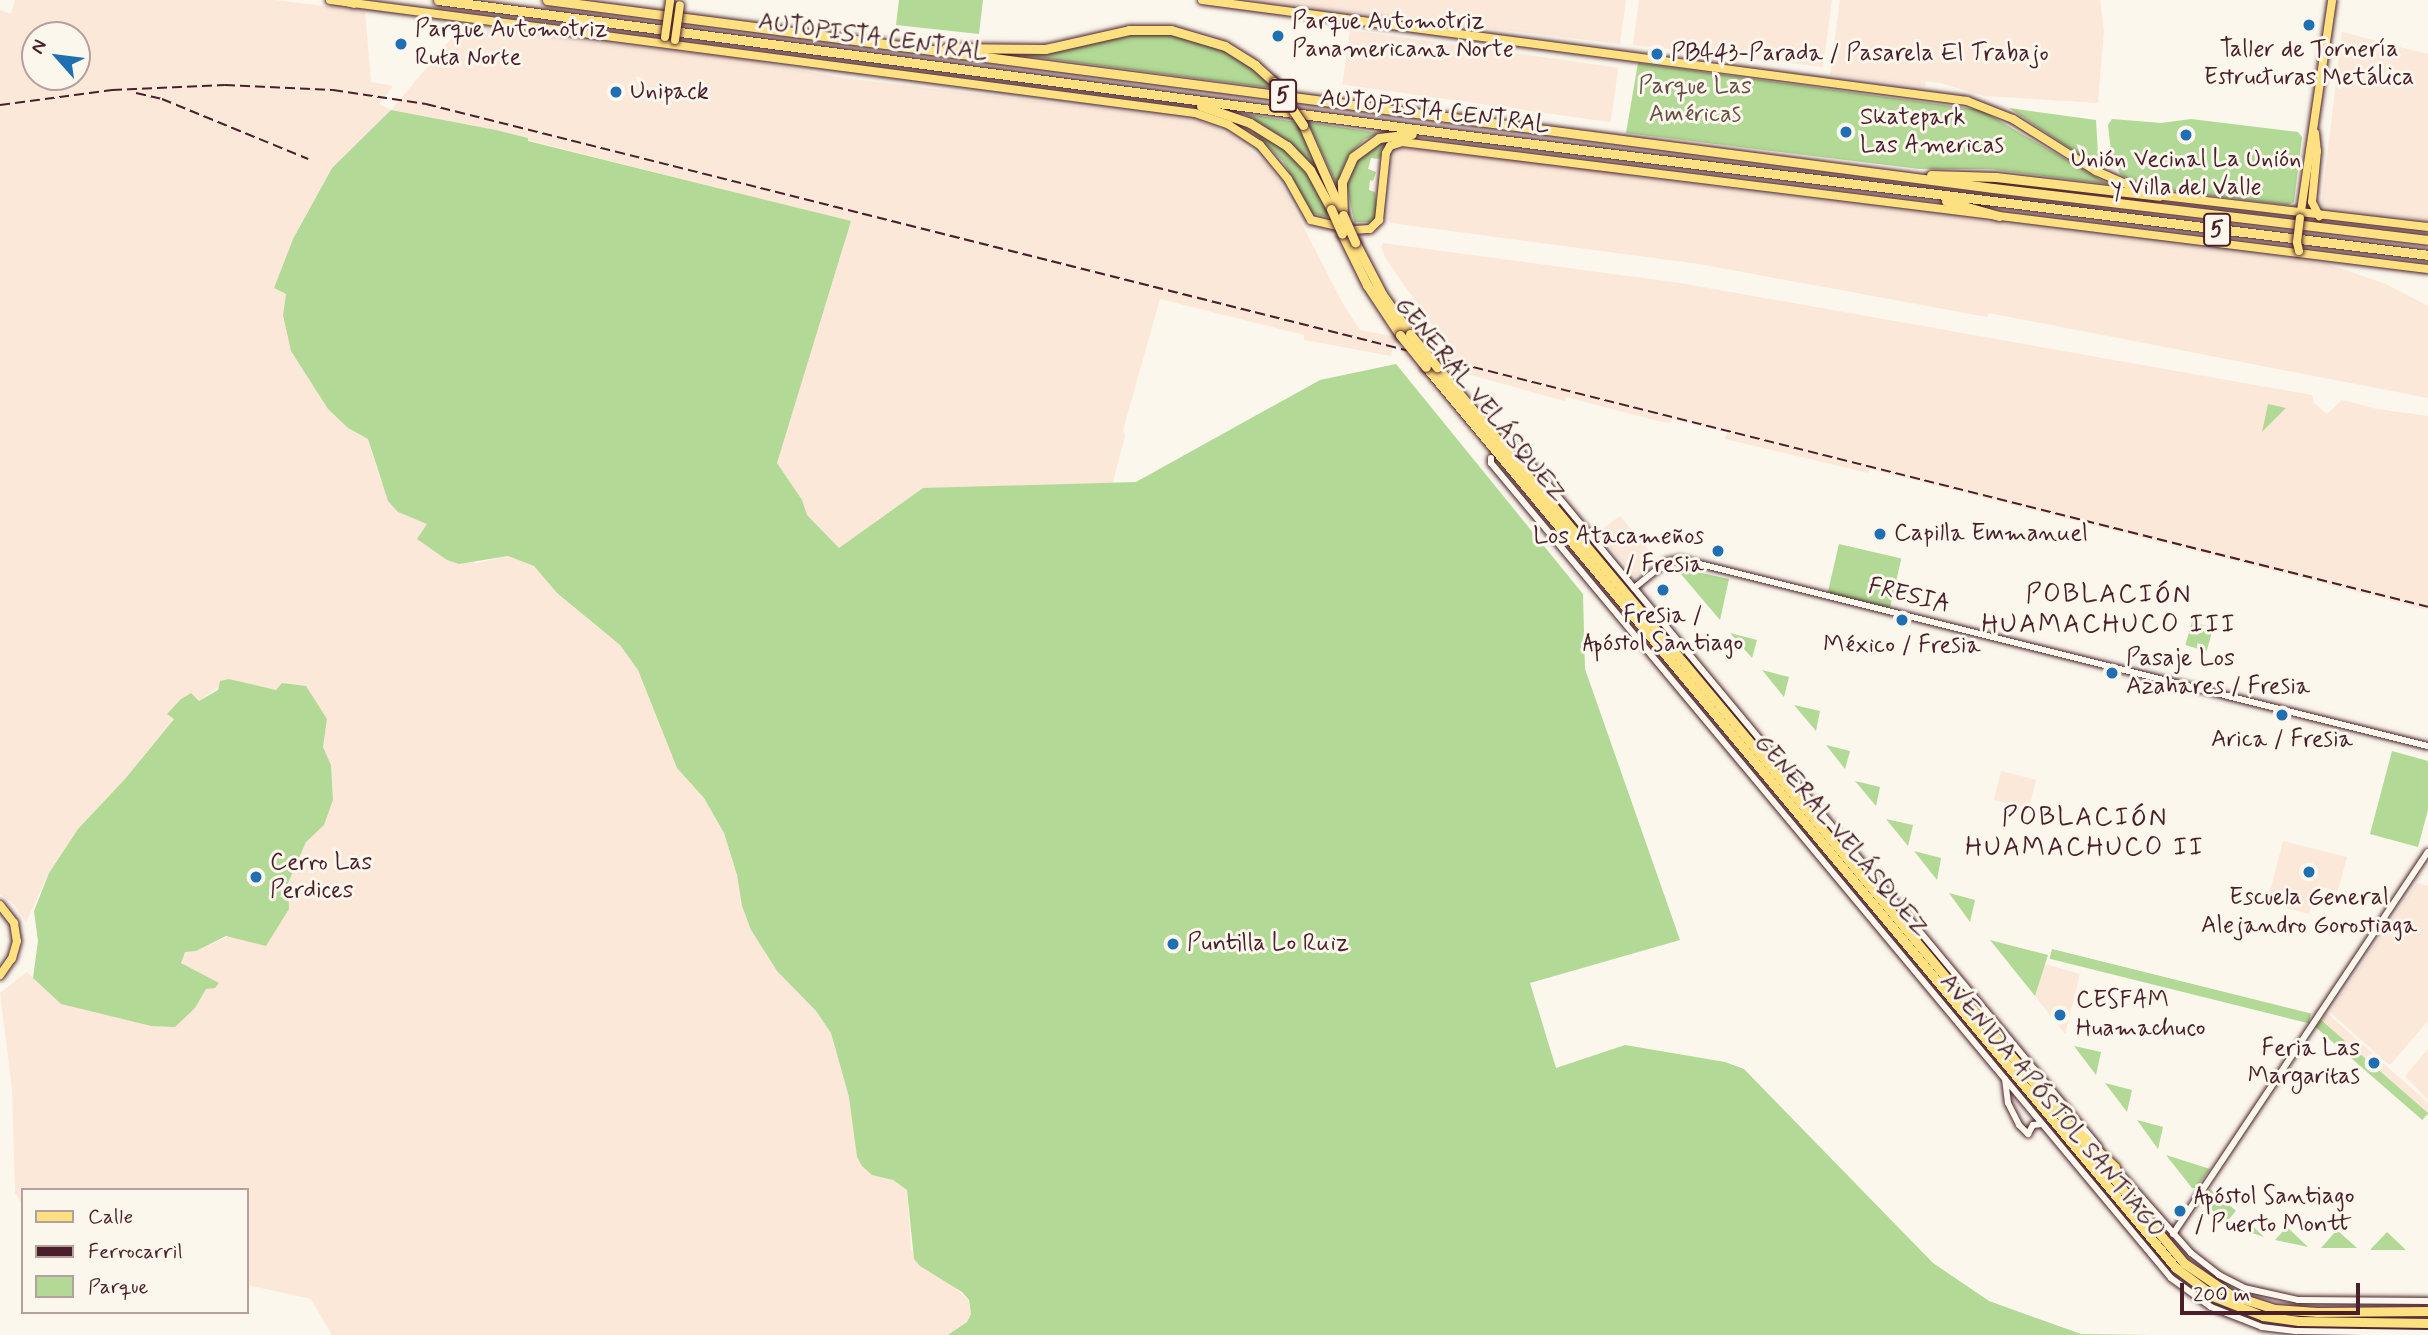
<!DOCTYPE html>
<meta charset="utf-8">
<style>
body{margin:0}
#map{position:relative;width:2428px;height:1335px;overflow:hidden;background:#fbf7ec;font-family:Mynerve,sans-serif}
div>[style]{position:absolute}
.built>*{inset:0;background:#fbe8d9;transform-origin:0 0}
.green>*{inset:0;background:#b2d995;transform-origin:0 0}
.roads{filter:drop-shadow(0 0 2px #4a1f2b) drop-shadow(0 0 2px #4a1f2b)}
.minor>*{height:6px;margin:-3px;padding:0 3px;transform-origin:3px;border-radius:3px;background:#fbf7ec}
.major>*{height:8px;margin:-4px;padding:0 4px;transform-origin:4px;border-radius:4px;background:#fde080}
.highway>*{height:9px;margin:-4.5px;padding:0 4.5px;transform-origin:4.5px;border-radius:4.5px;background:#fde080}
.rail>*{height:2px;margin-top:-1px;transform-origin:0;background:repeating-linear-gradient(90deg,#4a1f2b 0 10px,transparent 0 15px)}
.bridges{filter:drop-shadow(0 0 2px #4a1f2b) drop-shadow(0 0 2px #4a1f2b)}
.major-bridge>*{height:8px;margin:-4px;padding:0 4px;transform-origin:4px;border-radius:4px;background:#fde080}
.highway-bridge>*{height:9px;margin:-4.5px;padding:0 4.5px;transform-origin:4.5px;border-radius:4.5px;background:#fde080}
.dots>*{width:19px;height:19px;translate:-50% -50%;box-sizing:border-box;border:4px solid #fbf7ec;border-radius:50%}
span{translate:-50% -50%;white-space:nowrap;text-align:center;line-height:1.15;-webkit-text-stroke:6px #fbf7ec;paint-order:stroke}
.shield-label span{padding:2px 5px;background:#fbf7ec;border:2px solid;border-radius:5px;-webkit-text-stroke-width:0}
.shield-label{font-size:23px;color:#4a1f2b;font-weight:700}
.poi-label{font-size:24px;color:#4a1f2b}
.left{translate:0 -50%;text-align:left}
.right{translate:-100% -50%;text-align:right}
.street-label{font-size:24px;color:#4a1f2b}
.park-label{font-size:24px;color:#644e46}
.neighbourhood-label{font-size:26px;color:#4a1f2b;letter-spacing:2px}
.legend{position:absolute;left:21px;top:1188px;width:228px;height:126px;box-sizing:border-box;background:#fbf7ec;border:2px solid #b4a19f;margin:0;padding:9px 12px;list-style:none;font-size:21px;color:#4a1f2b}
.legend li{display:flex;align-items:center;gap:14px;height:35px}
.legend b{width:35px;border:2px solid #b4a19f}
.north{position:absolute;left:21px;top:21px;width:70px;height:70px;box-sizing:border-box;background:#fbf7ec;border:2px solid #b4a19f;border-radius:50%;rotate:298deg;font-size:19px;font-weight:700;line-height:28px;text-align:center;color:#4a1f2b}
.north::after{content:'';display:block;margin:auto;width:24px;height:32px;background:#1f6fb2;clip-path:polygon(50% 0,100% 100%,50% 72%,0 100%)}
.scale{position:absolute;left:2180px;top:1283px;width:180px;height:32px;box-sizing:border-box;border:4px solid #4a1f2b;border-top:0;padding-left:9px;font-size:21px;line-height:24px;white-space:nowrap;color:#4a1f2b;-webkit-text-stroke:5px #fbf7ec;paint-order:stroke}
</style>
<div id="map">
<div class="built">
<i style="clip-path:polygon(evenodd,15px 0,275px 0,365px 11px,371px 82px,393px 86px,379px 104px,391px 110px,461px 27px,735px 58px,843px 78px,1197px 120px,1232px 135px,1268px 165px,1283px 187px,1343px 304px,1360px 330px,1391px 336px,1395px 340px,1391px 356px,1304px 340px,1304px 335px,1160px 299px,1123px 430px,1125px 436px,1111px 489px,923px 488px,839px 548px,772px 479px,850px 221px,527px 140px,527px 138px,496px 130px,391px 110px,332px 168px,293px 239px,274px 288px,286px 294px,283px 314px,309px 379px,328px 409px,348px 428px,368px 439px,380px 479px,398px 512px,428px 524px,417px 539px,477px 563px,508px 556px,534px 566px,557px 593px,620px 645px,638px 670px,677px 768px,704px 798px,724px 833px,737px 875px,742px 906px,751px 930px,777px 971px,816px 1011px,831px 1033px,852px 1106px,857px 1157px,907px 1190px,911px 1249px,920px 1266px,944px 1278px,968px 1300px,971px 1314px,961px 1329px,948px 1335px,332px 1335px,311px 1299px,247px 1285px,247px 1190px,23px 1190px,23px 1205px,15px 1193px,12px 1089px,0 993px,27px 972px,61px 1004px,151px 1026px,195px 1008px,206px 988px,181px 962px,185px 952px,196px 951px,289px 909px,288px 883px,306px 842px,324px 825px,333px 799px,331px 765px,323px 747px,327px 719px,277px 690px,229px 679px,199px 701px,191px 693px,181px 699px,168px 714px,174px 718px,125px 779px,78px 829px,49px 873px,26px 922px,13px 903px,0 894px,0 10px,11px 14px,15px 0,35px 35px,77px 35px,77px 77px,35px 77px,35px 35px)"></i>
<i style="clip-path:polygon(1251px 0,1626px 0,1620px 44px)"></i>
<i style="clip-path:polygon(1639px 0,1832px 0,1823px 67px,1633px 45px)"></i>
<i style="clip-path:polygon(1840px 0,2100px 0,2104px 31px,2098px 103px,1984px 96px,1940px 83px,1926px 81px,1925px 87px,1830px 75px)"></i>
<i style="left:1350px;top:30px;width:271px;height:55px;rotate:8deg"></i>
<i style="clip-path:polygon(2342px 32px,2428px 54px,2428px 220px,2321px 207px)"></i>
<i style="clip-path:polygon(1400px 148px,1622px 171px,1625px 176px,2328px 264px,2386px 284px,2428px 306px,2428px 398px,1989px 313px,1987px 317px,1699px 264px,1391px 223px,1388px 220px,1394px 153px)"></i>
<i style="clip-path:polygon(1383px 243px,1680px 283px,2312px 395px,2314px 403px,2327px 414px,2342px 400px,2377px 409px,2428px 416px,2428px 610px,1870px 469px,1868px 473px,1725px 439px,1727px 432px,1709px 428px,1672px 419px,1670px 423px,1657px 421px,1566px 397px,1565px 401px,1442px 367px,1447px 346px,1386px 259px,1381px 247px)"></i>
<i style="clip-path:polygon(1620px 516px,1649px 550px,1650px 565px,1635px 577px,1598px 532px)"></i>
<i style="left:2001px;top:771px;width:36px;height:30px;rotate:14deg"></i>
<i style="clip-path:polygon(2283px 841px,2347px 857px,2338px 891px,2317px 886px,2309px 914px,2267px 903px)"></i>
<i style="clip-path:polygon(2417px 883px,2428px 886px,2428px 1021px,2391px 1064px,2388px 1064px,2332px 1014px,2331px 1010px)"></i>
<i style="clip-path:polygon(2045px 964px,2080px 974px,2065px 1034px,2035px 996px)"></i>
<i style="clip-path:polygon(2326px 1012px,2428px 1103px,2428px 1116px,2320px 1023px)"></i>
<i style="clip-path:polygon(2428px 1049px,2428px 1100px,2405px 1076px)"></i>
</div>
<div class="green">
<i style="clip-path:polygon(899px 0,983px 0,979px 34px,896px 25px)"></i>
<i style="clip-path:polygon(1142px 33px,1180px 36px,1221px 49px,1257px 71px,1272px 88px,1019px 55px,1053px 52px)"></i>
<i style="clip-path:polygon(1638px 63px,1981px 110px,2108px 184px,1989px 169px,1919px 169px,1626px 133px)"></i>
<i style="clip-path:polygon(2009px 108px,2096px 120px,2098px 154px,2103px 170px)"></i>
<i style="clip-path:polygon(391px 110px,496px 130px,528px 138px,528px 141px,851px 221px,777px 463px,802px 500px,807px 515px,839px 548px,923px 488px,1136px 482px,1320px 380px,1396px 364px,1583px 594px,1585px 669px,1680px 940px,1530px 983px,1556px 1068px,1625px 1045px,1725px 1062px,1744px 1069px,1933px 1263px,1989px 1301px,2081px 1334px,2151px 1335px,948px 1335px,967px 1322px,971px 1314px,969px 1300px,962px 1292px,920px 1266px,914px 1259px,907px 1190px,893px 1180px,872px 1175px,862px 1166px,857px 1157px,849px 1097px,831px 1033px,816px 1011px,777px 971px,751px 930px,742px 906px,737px 875px,724px 833px,704px 798px,677px 768px,638px 670px,620px 645px,557px 593px,534px 566px,508px 556px,459px 564px,447px 560px,417px 539px,427px 524px,398px 512px,388px 501px,368px 439px,348px 428px,328px 409px,291px 351px,283px 315px,286px 294px,274px 288px,293px 239px,332px 168px)"></i>
<i style="clip-path:polygon(1243px 113px,1296px 122px,1321px 174px,1287px 140px)"></i>
<i style="clip-path:polygon(2112px 119px,2161px 123px,2191px 119px,2298px 132px,2302px 137px,2294px 202px,2288px 205px,2141px 187px,2120px 174px,2111px 151px,2108px 125px)"></i>
<i style="clip-path:polygon(1308px 122px,1380px 133px,1365px 139px,1349px 155px,1341px 172px,1339px 190px)"></i>
<i style="clip-path:polygon(1255px 128px,1293px 156px,1318px 190px,1330px 218px,1312px 213px,1283px 161px,1253px 132px)"></i>
<i style="clip-path:polygon(1392px 138px,1379px 159px,1371px 158px,1368px 169px,1376px 172px,1373px 181px,1370px 180px,1369px 190px,1375px 192px,1378px 216px,1372px 222px,1354px 222px,1347px 186px,1352px 165px,1367px 147px)"></i>
<i style="clip-path:polygon(2268px 404px,2286px 408px,2262px 432px)"></i>
<i style="left:1839px;top:544px;width:64px;height:51px;rotate:13deg"></i>
<i style="clip-path:polygon(1675px 567px,1729px 579px,1720px 620px)"></i>
<i style="left:2192px;top:622px;width:22px;height:24px;rotate:16deg"></i>
<i style="clip-path:polygon(1730px 633px,1757px 640px,1752px 658px)"></i>
<i style="clip-path:polygon(1762px 670px,1789px 677px,1784px 697px)"></i>
<i style="clip-path:polygon(229px 679px,276px 690px,282px 683px,306px 686px,327px 719px,323px 747px,331px 765px,333px 800px,324px 825px,306px 842px,288px 883px,289px 909px,266px 946px,226px 936px,196px 951px,185px 952px,181px 963px,219px 983px,215px 988px,206px 989px,195px 1008px,175px 1027px,151px 1026px,61px 1004px,33px 978px,38px 941px,34px 911px,49px 873px,78px 829px,125px 779px,174px 719px,167px 714px,181px 699px,191px 693px,199px 701px,218px 690px,220px 681px)"></i>
<i style="clip-path:polygon(1794px 705px,1820px 711px,1816px 731px)"></i>
<i style="clip-path:polygon(1826px 745px,1850px 751px,1845px 769px)"></i>
<i style="clip-path:polygon(2392px 751px,2428px 761px,2428px 810px,2418px 847px,2370px 834px)"></i>
<i style="clip-path:polygon(1855px 781px,1880px 787px,1876px 806px)"></i>
<i style="clip-path:polygon(1886px 819px,1913px 825px,1908px 846px)"></i>
<i style="clip-path:polygon(1914px 851px,1941px 858px,1937px 880px)"></i>
<i style="clip-path:polygon(1949px 893px,1975px 900px,1970px 922px)"></i>
<i style="clip-path:polygon(1990px 940px,2048px 955px,2035px 996px)"></i>
<i style="left:2052px;top:949px;width:267px;height:10px;rotate:14deg"></i>
<i style="left:2321px;top:1020px;width:142px;height:9px;rotate:41deg"></i>
<i style="clip-path:polygon(2074px 1046px,2101px 1052px,2096px 1075px)"></i>
<i style="clip-path:polygon(2105px 1083px,2132px 1090px,2127px 1112px)"></i>
<i style="clip-path:polygon(2137px 1120px,2163px 1127px,2158px 1149px)"></i>
<i style="clip-path:polygon(2166px 1155px,2210px 1169px,2196px 1188px,2192px 1188px)"></i>
<i style="left:2210px;top:1189px;width:34px;height:15px;rotate:40deg"></i>
<i style="clip-path:polygon(2243px 1217px,2264px 1237px,2234px 1227px)"></i>
<i style="clip-path:polygon(2287px 1227px,2308px 1247px,2275px 1240px)"></i>
<i style="clip-path:polygon(2337px 1230px,2357px 1248px,2321px 1248px)"></i>
<i style="clip-path:polygon(2387px 1232px,2406px 1250px,2370px 1250px)"></i>
</div>
<div class="roads">
<div class="minor">
<i style="left:1508px;top:442px;width:8px;rotate:23deg"></i>
<i style="left:1515px;top:445px;width:913px;rotate:50.24deg"></i>
<i style="left:1491px;top:458px;width:5px;rotate:90deg"></i>
<i style="left:1491px;top:463px;width:1061px;rotate:50.16deg"></i>
<i style="left:2171px;top:1278px;width:49px;rotate:35.9deg"></i>
<i style="left:2211px;top:1307px;width:55px;rotate:21.4deg"></i>
<i style="left:2262px;top:1327px;width:35px;rotate:7deg"></i>
<i style="left:2297px;top:1331px;width:131px;rotate:0.9deg"></i>
<i style="left:1634px;top:588px;width:41px;rotate:-39.1deg"></i>
<i style="left:1666px;top:562px;width:14px;rotate:-12deg"></i>
<i style="left:1680px;top:559px;width:771px;rotate:14.04deg"></i>
<i style="left:2005px;top:1079px;width:24px;rotate:83deg"></i>
<i style="left:2008px;top:1103px;width:25px;rotate:63deg"></i>
<i style="left:2019px;top:1125px;width:13px;rotate:45deg"></i>
<i style="left:2028px;top:1134px;width:10px;rotate:-61deg"></i>
<i style="left:2033px;top:1125px;width:9px;rotate:-6deg"></i>
<i style="left:2114px;top:1166px;width:116px;rotate:48.5deg"></i>
<i style="left:2191px;top:1253px;width:36px;rotate:38deg"></i>
<i style="left:2219px;top:1275px;width:28px;rotate:27deg"></i>
<i style="left:2244px;top:1288px;width:55px;rotate:12.5deg"></i>
<i style="left:2298px;top:1300px;width:130px;rotate:0.4deg"></i>
<i style="left:2173px;top:1234px;width:459px;rotate:-56.3deg"></i>
</div>
<div class="major">
<i style="left:330px;top:0;width:872px;rotate:7.44deg"></i>
<i style="left:1195px;top:113px;width:36px;rotate:19deg"></i>
<i style="left:1229px;top:125px;width:37px;rotate:33deg"></i>
<i style="left:1260px;top:145px;width:44px;rotate:50.5deg"></i>
<i style="left:1288px;top:179px;width:47px;rotate:60.7deg"></i>
<i style="left:1311px;top:220px;width:44px;rotate:13.1deg"></i>
<i style="left:1354px;top:230px;width:16px;rotate:-4deg"></i>
<i style="left:1370px;top:229px;width:13px;rotate:-45deg"></i>
<i style="left:1379px;top:220px;width:67px;rotate:-84deg"></i>
<i style="left:1386px;top:153px;width:8px;rotate:-60deg"></i>
<i style="left:1390px;top:146px;width:13px;rotate:-18deg"></i>
<i style="left:1402px;top:142px;width:1034px;rotate:7.06deg"></i>
<i style="left:1202px;top:0;width:772px;rotate:7.52deg"></i>
<i style="left:1967px;top:101px;width:49px;rotate:21.4deg"></i>
<i style="left:2013px;top:119px;width:98px;rotate:32.1deg"></i>
<i style="left:2096px;top:171px;width:50px;rotate:23.5deg"></i>
<i style="left:2315px;top:133px;width:18px;rotate:84deg"></i>
<i style="left:2317px;top:151px;width:51px;rotate:95.6deg"></i>
<i style="left:2312px;top:202px;width:16px;rotate:63deg"></i>
<i style="left:2155px;top:195px;width:275px;rotate:6.7deg"></i>
<i style="left:2300px;top:218px;width:220px;rotate:-81.6deg"></i>
<i style="left:0;top:905px;width:23px;rotate:52deg"></i>
<i style="left:14px;top:923px;width:18px;rotate:81deg"></i>
<i style="left:17px;top:941px;width:18px;rotate:106deg"></i>
<i style="left:12px;top:958px;width:21px;rotate:125deg"></i>
</div>
<div class="highway">
<i style="left:342px;top:0;width:12px;rotate:14deg"></i>
<i style="left:438px;top:0;width:1016px;rotate:7.52deg"></i>
<i style="left:1445px;top:133px;width:991px;rotate:7.07deg"></i>
<i style="left:547px;top:0;width:1458px;rotate:7.41deg"></i>
<i style="left:1993px;top:188px;width:438px;rotate:6.8deg"></i>
<i style="left:946px;top:48px;width:99px;rotate:0.6deg"></i>
<i style="left:1045px;top:49px;width:86px;rotate:-12.7deg"></i>
<i style="left:1129px;top:30px;width:42px"></i>
<i style="left:1171px;top:30px;width:56px;rotate:16.5deg"></i>
<i style="left:1225px;top:46px;width:36px;rotate:32deg"></i>
<i style="left:1255px;top:65px;width:25px;rotate:42deg"></i>
<i style="left:1201px;top:106px;width:52px;rotate:19.1deg"></i>
<i style="left:1250px;top:123px;width:44px;rotate:31.9deg"></i>
<i style="left:1287px;top:146px;width:33px;rotate:46deg"></i>
<i style="left:1310px;top:170px;width:44px;rotate:61.7deg"></i>
<i style="left:1303px;top:125px;width:90px;rotate:66.3deg"></i>
<i style="left:1931px;top:175px;width:65px;rotate:1.8deg"></i>
<i style="left:1996px;top:177px;width:164px;rotate:6.6deg"></i>
<i style="left:1946px;top:201px;width:55px;rotate:15.8deg"></i>
<i style="left:1343px;top:215px;width:33px;rotate:-92deg"></i>
<i style="left:1342px;top:182px;width:27px;rotate:-66deg"></i>
<i style="left:1353px;top:157px;width:32px;rotate:-36deg"></i>
<i style="left:1379px;top:138px;width:33px;rotate:-7deg"></i>
<i style="left:1342px;top:234px;width:57px;rotate:63.9deg"></i>
<i style="left:1367px;top:285px;width:60px;rotate:56.6deg"></i>
<i style="left:1355px;top:242px;width:59px;rotate:62.6deg"></i>
<i style="left:1382px;top:294px;width:49px;rotate:55deg"></i>
<i style="left:1426px;top:367px;width:1172px;rotate:50.23deg"></i>
<i style="left:2176px;top:1268px;width:49px;rotate:36.6deg"></i>
<i style="left:2215px;top:1297px;width:52px;rotate:21.6deg"></i>
<i style="left:2263px;top:1316px;width:36px;rotate:8deg"></i>
<i style="left:2299px;top:1321px;width:129px;rotate:0.9deg"></i>
<i style="left:1437px;top:367px;width:1167px;rotate:50.18deg"></i>
<i style="left:2184px;top:1263px;width:57px;rotate:34.2deg"></i>
<i style="left:2231px;top:1295px;width:46px;rotate:17.7deg"></i>
<i style="left:2275px;top:1309px;width:42px;rotate:4.1deg"></i>
<i style="left:2317px;top:1312px;width:111px;rotate:-0.5deg"></i>
<i style="left:2078px;top:1132px;width:51px;rotate:43.4deg"></i>
</div>
</div>
<div class="rail">
<i style="left:136px;top:93px;width:27px;rotate:13deg"></i>
<i style="left:162px;top:99px;width:158px;rotate:22.3deg"></i>
<i style="left:0;top:105px;width:113px;rotate:-7.6deg"></i>
<i style="left:112px;top:90px;width:113px;rotate:-2.5deg"></i>
<i style="left:225px;top:85px;width:108px;rotate:2.7deg"></i>
<i style="left:333px;top:90px;width:94px;rotate:8.6deg"></i>
<i style="left:426px;top:104px;width:2064px;rotate:14.1deg"></i>
</div>
<div class="bridges">
<div class="major-bridge">
<i style="left:665px;top:37px;width:37px;rotate:-82deg"></i>
<i style="left:675px;top:40px;width:35px;rotate:-82deg"></i>
<i style="left:2299px;top:251px;width:9px;rotate:-103deg"></i>
<i style="left:2297px;top:242px;width:24px;rotate:-83deg"></i>
</div>
<div class="highway-bridge">
<i style="left:1274px;top:82px;width:52px;rotate:56deg"></i>
<i style="left:1331px;top:209px;width:27px;rotate:66deg"></i>
<i style="left:1343px;top:215px;width:30px;rotate:66deg"></i>
<i style="left:1410px;top:334px;width:43px;rotate:50.7deg"></i>
<i style="left:1400px;top:335px;width:41px;rotate:50.9deg"></i>
</div>
</div>
<div class="dots">
<i style="left:2309px;top:25px;background:#1f6fb2"></i>
<i style="left:1278px;top:36px;background:#1f6fb2"></i>
<i style="left:401px;top:44px;background:#1f6fb2"></i>
<i style="left:1657px;top:54px;background:#1f6fb2"></i>
<i style="left:616px;top:92px;background:#1f6fb2"></i>
<i style="left:1846px;top:132px;background:#1f6fb2"></i>
<i style="left:2186px;top:135px;background:#1f6fb2"></i>
<i style="left:1880px;top:534px;background:#1f6fb2"></i>
<i style="left:1718px;top:551px;background:#1f6fb2"></i>
<i style="left:1663px;top:590px;background:#1f6fb2"></i>
<i style="left:1902px;top:620px;background:#1f6fb2"></i>
<i style="left:2112px;top:673px;background:#1f6fb2"></i>
<i style="left:2282px;top:715px;background:#1f6fb2"></i>
<i style="left:2309px;top:872px;background:#1f6fb2"></i>
<i style="left:256px;top:877px;background:#1f6fb2"></i>
<i style="left:1173px;top:944px;background:#1f6fb2"></i>
<i style="left:2060px;top:1015px;background:#1f6fb2"></i>
<i style="left:2374px;top:1063px;background:#1f6fb2"></i>
<i style="left:2180px;top:1211px;background:#1f6fb2"></i>
</div>
<div class="shield-label">
<span style="left:1283px;top:96px">5</span>
<span style="left:2217px;top:230px">5</span>
</div>
<div class="poi-label">
<span class="left" style="left:1292px;top:36px">Parque Automotriz<br>Panamericana Norte</span>
<span class="left" style="left:415px;top:44px">Parque Automotriz<br>Ruta Norte</span>
<span style="left:2309px;top:64px">Taller de Tornería<br>Estructuras Metálica</span>
<span class="left" style="left:1671px;top:54px">PB443-Parada / Pasarela El Trabajo</span>
<span class="left" style="left:630px;top:92px">Unipack</span>
<span class="left" style="left:1860px;top:132px">Skatepark<br>Las Americas</span>
<span style="left:2186px;top:174px">Unión Vecinal La Unión<br>y Villa del Valle</span>
<span class="left" style="left:1894px;top:534px">Capilla Emmanuel</span>
<span class="right" style="left:1704px;top:551px">Los Atacameños<br>/ Fresia</span>
<span style="left:1663px;top:630px">Fresia /<br>Apóstol Santiago</span>
<span style="left:1902px;top:646px">México / Fresia</span>
<span class="left" style="left:2126px;top:673px">Pasaje Los<br>Azahares / Fresia</span>
<span style="left:2282px;top:740px">Arica / Fresia</span>
<span class="left" style="left:270px;top:877px">Cerro Las<br>Perdices</span>
<span style="left:2309px;top:912px">Escuela General<br>Alejandro Gorostiaga</span>
<span class="left" style="left:1187px;top:944px">Puntilla Lo Ruiz</span>
<span class="left" style="left:2076px;top:1015px">CESFAM<br>Huamachuco</span>
<span class="right" style="left:2360px;top:1063px">Feria Las<br>Margaritas</span>
<span class="left" style="left:2194px;top:1211px">Apóstol Santiago<br>/ Puerto Montt</span>
</div>
<div class="street-label">
<span style="left:873px;top:38px;rotate:8deg">AUTOPISTA CENTRAL</span>
<span style="left:1435px;top:112px;rotate:7deg">AUTOPISTA CENTRAL</span>
<span style="left:1480px;top:400px;rotate:51deg">GENERAL VELÁSQUEZ</span>
<span style="left:1909px;top:596px;rotate:14deg">FRESIA</span>
<span style="left:1841px;top:836px;rotate:50deg">GENERAL VELÁSQUEZ</span>
<span style="left:2052px;top:1106px;rotate:50deg">AVENIDA APÓSTOL SANTIAGO</span>
</div>
<div class="park-label">
<span style="left:1695px;top:101px">Parque Las<br>Américas</span>
</div>
<div class="neighbourhood-label">
<span style="left:2109px;top:611px">POBLACIÓN<br>HUAMACHUCO III</span>
<span style="left:2085px;top:834px">POBLACIÓN<br>HUAMACHUCO II</span>
</div>
<ul class="legend">
<li><b style="height:9px;background:#fde080"></b>Calle</li>
<li><b style="height:9px;background:#4a1f2b"></b>Ferrocarril</li>
<li><b style="height:19px;background:#b2d995"></b>Parque</li>
</ul>
<div class="north">N</div>
<div class="scale">200 m</div>
</div>
